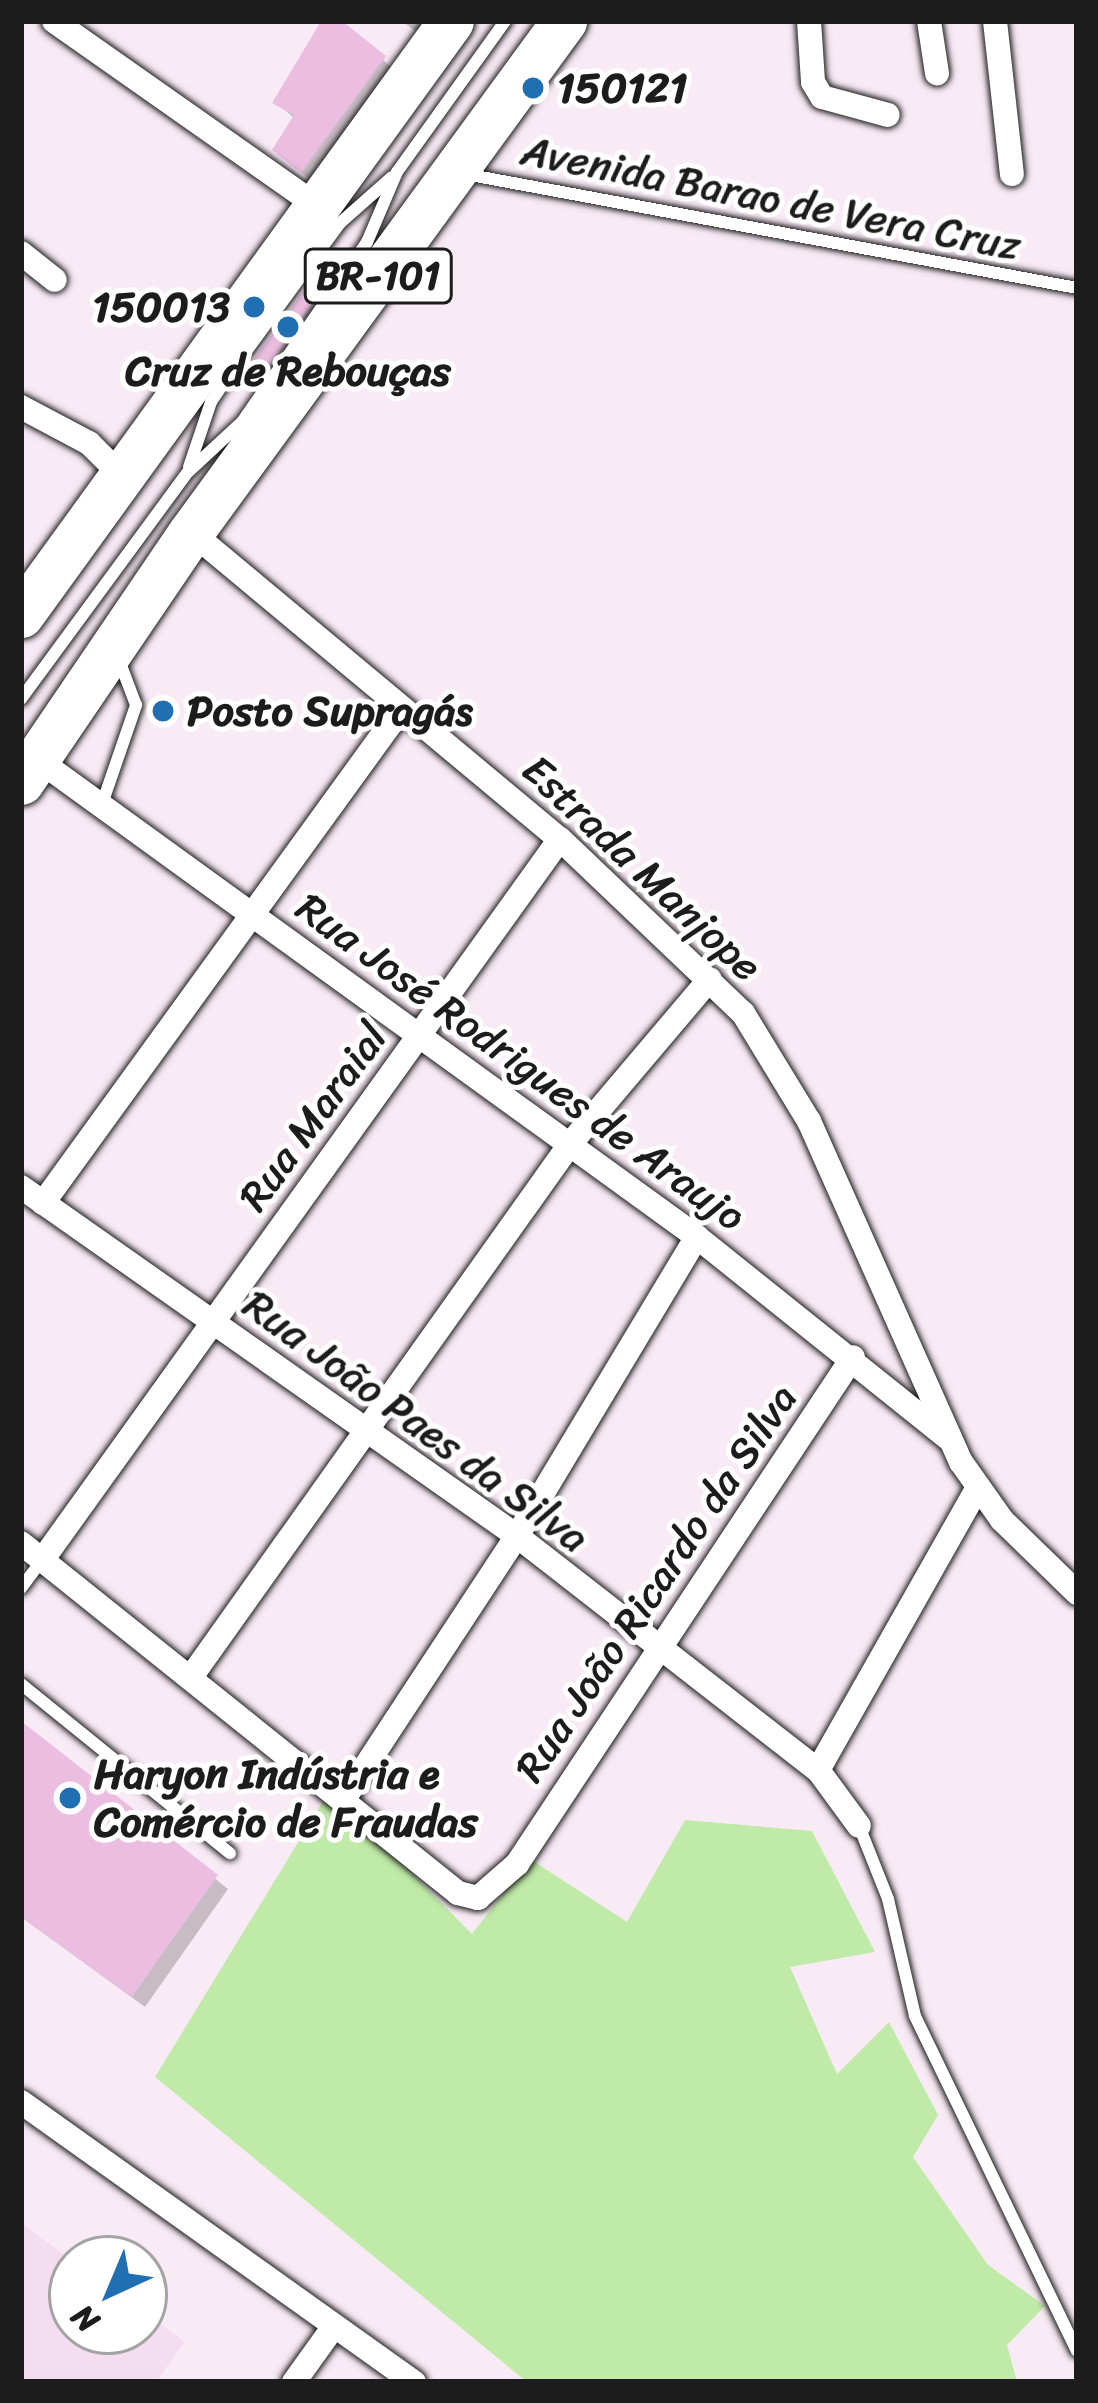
<!DOCTYPE html>
<meta charset="utf-8">
<style>
body{margin:0}
#map{position:relative;width:1098px;height:2403px;overflow:hidden;background:#f9ebf6;font-family:Sriracha,sans-serif}
div>[style]{position:absolute}
.built>*{inset:0;background:#f5ddf0}
.green>*{inset:0;background:#bfeaa7}
.shadow>*{inset:0;background:#0003}
.building>*{inset:0;background:#ebbde1}
.roads{filter:drop-shadow(0 0 3px #1c1c1c) drop-shadow(0 0 3px #1c1c1c)}
.lane>*{height:12px;margin:-6px;padding:0 6px;transform-origin:6px;border-radius:6px;background:#fff}
.street>*{height:24px;margin:-12px;padding:0 12px;transform-origin:12px;border-radius:12px;background:#fff}
.highway>*{height:45px;margin:-22.5px;padding:0 22.5px;transform-origin:22.5px;border-radius:22.5px;background:#fff}
.dots>*{width:33px;height:33px;translate:-50% -50%;box-sizing:border-box;border:6px solid #fff;border-radius:50%}
span{translate:-50% -50%;white-space:nowrap;text-align:center;line-height:1.15;-webkit-text-stroke:10px #fff;paint-order:stroke}
.shield-label span{padding:3px 9px;background:#fff;border:3px solid;border-radius:9px;-webkit-text-stroke-width:0}
.shield-label{font-size:39px;color:#1c1c1c;font-weight:700}
.poi-label{font-size:42px;color:#1c1c1c;font-weight:700}
.left{translate:0 -50%;text-align:left}
.right{translate:-100% -50%;text-align:right}
.street-label{font-size:42px;color:#1c1c1c}
.frame{position:absolute;inset:0;border:24px solid #1c1c1c;pointer-events:none}
.north{position:absolute;left:48px;top:2235px;width:120px;height:120px;box-sizing:border-box;background:#fff;border:3px solid #a4a4a4;border-radius:50%;rotate:224deg;font-size:33px;font-weight:700;line-height:48px;text-align:center;color:#1c1c1c}
.north::after{content:'';display:block;margin:auto;width:42px;height:54px;background:#1f6fb2;clip-path:polygon(50% 0,100% 100%,50% 72%,0 100%)}
</style>
<div id="map">
<div class="built">
<i style="clip-path:polygon(21px 2223px,72px 2260px,72px 2331px,144px 2331px,144px 2312px,185px 2342px,156px 2382px,21px 2382px)"></i>
</div>
<div class="green">
<i style="clip-path:polygon(330px 1790px,472px 1934px,530px 1859px,627px 1922px,685px 1820px,812px 1831px,875px 1952px,790px 1967px,837px 2074px,889px 2022px,938px 2115px,913px 2157px,988px 2265px,1045px 2306px,1007px 2345px,1017px 2382px,527px 2382px,155px 2077px)"></i>
</div>
<div class="shadow">
<i style="clip-path:polygon(325px 21px,338px 21px,398px 73px,317px 185px,290px 164px,295px 119px,276px 102px)"></i>
<i style="clip-path:polygon(402px 21px,443px 21px,428px 41px)"></i>
<i style="clip-path:polygon(332px 273px,344px 285px,264px 400px,242px 381px)"></i>
<i style="clip-path:polygon(21px 1725px,228px 1889px,145px 2007px,21px 1917px)"></i>
</div>
<div class="building">
<i style="clip-path:polygon(321px 21px,342px 21px,386px 56px,301px 173px,272px 150px,294px 115px,272px 103px)"></i>
<i style="clip-path:polygon(324px 263px,334px 271px,251px 391px,238px 381px)"></i>
<i style="clip-path:polygon(21px 1721px,218px 1875px,132px 1997px,21px 1917px)"></i>
</div>
<div class="roads">
<div class="lane">
<i style="left:465px;top:174px;width:623px;rotate:10.55deg"></i>
<i style="left:189px;top:467px;width:69px;rotate:-71.3deg"></i>
<i style="left:211px;top:402px;width:45px;rotate:-56deg"></i>
<i style="left:236px;top:365px;width:176px;rotate:-53.8deg"></i>
<i style="left:340px;top:223px;width:69px;rotate:-41.5deg"></i>
<i style="left:21px;top:699px;width:282px;rotate:-53.7deg"></i>
<i style="left:188px;top:472px;width:74px;rotate:-42.8deg"></i>
<i style="left:242px;top:422px;width:219px;rotate:-55.2deg"></i>
<i style="left:367px;top:242px;width:76px;rotate:-66.8deg"></i>
<i style="left:397px;top:172px;width:186px;rotate:-54.4deg"></i>
<i style="left:102px;top:804px;width:105px;rotate:-71deg"></i>
<i style="left:136px;top:705px;width:48px;rotate:-110.7deg"></i>
<i style="left:21px;top:1588px;width:35px;rotate:-53deg"></i>
<i style="left:21px;top:1684px;width:269px;rotate:39deg"></i>
<i style="left:859px;top:1826px;width:79px;rotate:68.3deg"></i>
<i style="left:888px;top:1899px;width:120px;rotate:77deg"></i>
<i style="left:915px;top:2016px;width:372px;rotate:64.2deg"></i>
</div>
<div class="street">
<i style="left:54px;top:21px;width:320px;rotate:35.1deg"></i>
<i style="left:809px;top:21px;width:61px;rotate:86.2deg"></i>
<i style="left:813px;top:82px;width:17px;rotate:59deg"></i>
<i style="left:822px;top:97px;width:68px;rotate:15.3deg"></i>
<i style="left:929px;top:21px;width:53px;rotate:81.3deg"></i>
<i style="left:995px;top:21px;width:154px;rotate:83.7deg"></i>
<i style="left:21px;top:253px;width:43px;rotate:38.5deg"></i>
<i style="left:21px;top:407px;width:77px;rotate:27.9deg"></i>
<i style="left:89px;top:443px;width:44px;rotate:45deg"></i>
<i style="left:191px;top:532px;width:480px;rotate:39.8deg"></i>
<i style="left:560px;top:839px;width:253px;rotate:43.6deg"></i>
<i style="left:743px;top:1013px;width:127px;rotate:58.6deg"></i>
<i style="left:809px;top:1121px;width:373px;rotate:66deg"></i>
<i style="left:961px;top:1462px;width:71px;rotate:54.7deg"></i>
<i style="left:1002px;top:1520px;width:105px;rotate:44.2deg"></i>
<i style="left:37px;top:759px;width:815px;rotate:35.91deg"></i>
<i style="left:697px;top:1237px;width:322px;rotate:38.7deg"></i>
<i style="left:21px;top:1187px;width:606px;rotate:35.13deg"></i>
<i style="left:517px;top:1536px;width:381px;rotate:37.9deg"></i>
<i style="left:818px;top:1770px;width:69px;rotate:53.8deg"></i>
<i style="left:43px;top:1203px;width:611px;rotate:-54.05deg"></i>
<i style="left:21px;top:1543px;width:560px;rotate:38.69deg"></i>
<i style="left:458px;top:1893px;width:21px;rotate:14deg"></i>
<i style="left:478px;top:1898px;width:52px;rotate:-41.1deg"></i>
<i style="left:517px;top:1864px;width:608px;rotate:-56.47deg"></i>
<i style="left:43px;top:1559px;width:886px;rotate:-54.32deg"></i>
<i style="left:191px;top:1677px;width:654px;rotate:-54.58deg"></i>
<i style="left:570px;top:1144px;width:216px;rotate:-49.7deg"></i>
<i style="left:818px;top:1770px;width:323px;rotate:-60.5deg"></i>
<i style="left:344px;top:1799px;width:315px;rotate:-56.7deg"></i>
<i style="left:517px;top:1536px;width:349px;rotate:-59deg"></i>
<i style="left:21px;top:2102px;width:483px;rotate:35.5deg"></i>
<i style="left:294px;top:2382px;width:65px;rotate:-54.4deg"></i>
</div>
<div class="highway">
<i style="left:21px;top:615px;width:733px;rotate:-54.1deg"></i>
<i style="left:21px;top:782px;width:302px;rotate:-55.8deg"></i>
<i style="left:191px;top:532px;width:633px;rotate:-53.87deg"></i>
</div>
</div>
<div class="dots">
<i style="left:533px;top:88px;background:#1f6fb2"></i>
<i style="left:254px;top:307px;background:#1f6fb2"></i>
<i style="left:288px;top:327px;background:#1f6fb2"></i>
<i style="left:163px;top:711px;background:#1f6fb2"></i>
<i style="left:70px;top:1798px;background:#1f6fb2"></i>
</div>
<div class="shield-label">
<span style="left:378px;top:276px">BR-101</span>
</div>
<div class="poi-label">
<span class="left" style="left:557px;top:88px">150121</span>
<span class="right" style="left:230px;top:307px">150013</span>
<span style="left:288px;top:371px">Cruz de Rebouças</span>
<span class="left" style="left:187px;top:711px">Posto Supragás</span>
<span class="left" style="left:94px;top:1798px">Haryon Indústria e<br>Comércio de Fraudas</span>
</div>
<div class="street-label">
<span style="left:771px;top:198px;rotate:11deg">Avenida Barao de Vera Cruz</span>
<span style="left:642px;top:868px;rotate:43deg">Estrada Manjope</span>
<span style="left:521px;top:1062px;rotate:36deg">Rua José Rodrigues de Araujo</span>
<span style="left:313px;top:1117px;rotate:-54deg">Rua Maraial</span>
<span style="left:416px;top:1421px;rotate:36deg">Rua João Paes da Silva</span>
<span style="left:656px;top:1583px;rotate:-56deg">Rua João Ricardo da Silva</span>
</div>
<div class="frame"></div>
<div class="north">N</div>
</div>
